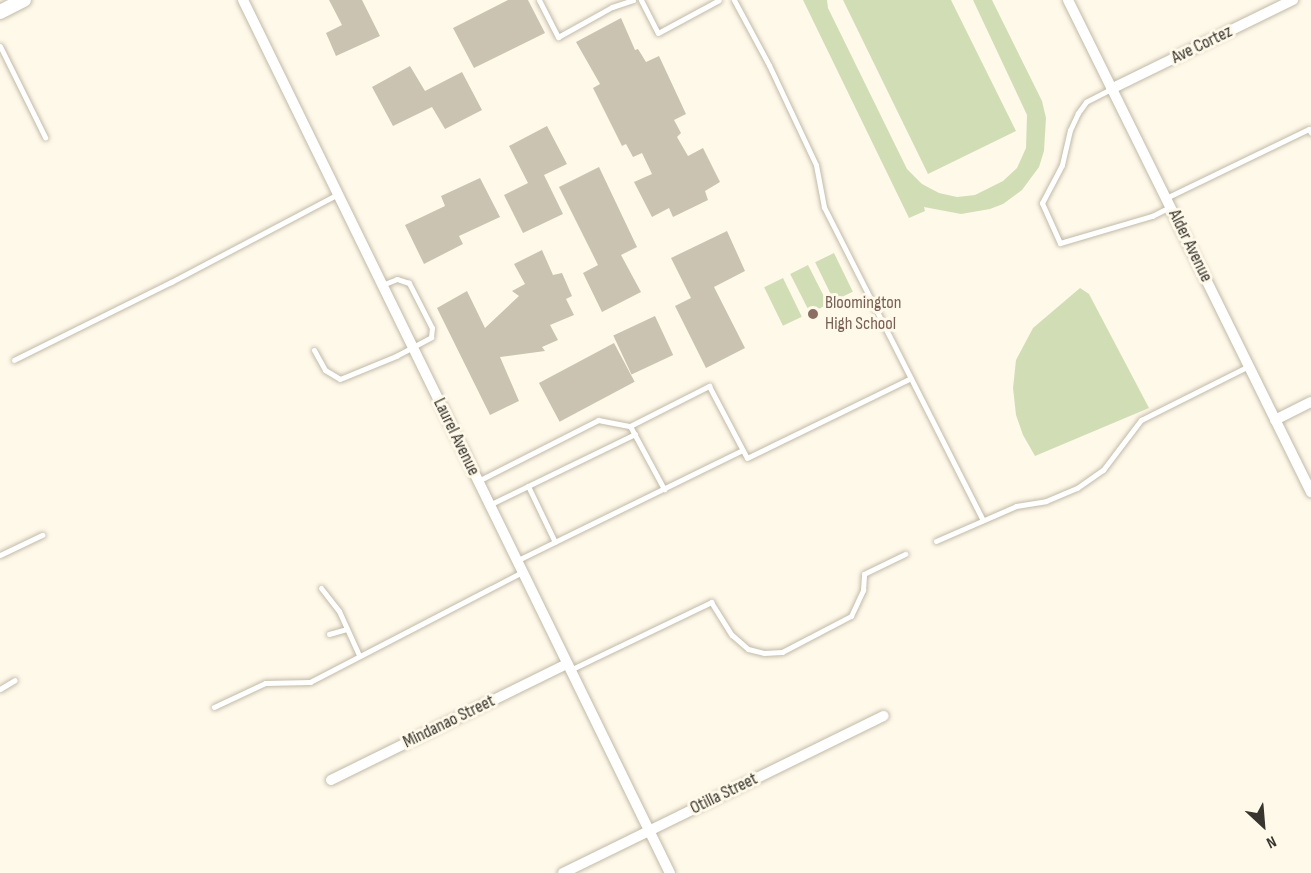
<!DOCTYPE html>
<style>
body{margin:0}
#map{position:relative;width:1311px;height:873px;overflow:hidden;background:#fff9ea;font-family:"Sofia Sans Condensed",sans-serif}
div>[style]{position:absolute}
.green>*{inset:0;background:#d1deb5;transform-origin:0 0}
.building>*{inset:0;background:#cac3b1;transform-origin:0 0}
.roads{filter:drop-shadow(0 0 2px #c1baa8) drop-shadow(0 0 2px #c1baa8)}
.service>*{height:5px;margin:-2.5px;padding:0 2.5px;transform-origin:2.5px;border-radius:2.5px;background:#fff}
.minor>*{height:10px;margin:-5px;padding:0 5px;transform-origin:5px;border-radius:5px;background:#fff}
.tertiary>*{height:14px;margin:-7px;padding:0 7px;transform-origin:7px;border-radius:7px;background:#fff}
.dots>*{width:16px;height:16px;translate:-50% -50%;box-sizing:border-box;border:3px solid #fff9ea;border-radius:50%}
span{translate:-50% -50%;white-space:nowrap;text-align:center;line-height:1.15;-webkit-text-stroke:6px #fff9ea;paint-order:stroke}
.street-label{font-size:18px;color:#38352e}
.education-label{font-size:18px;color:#785e54}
.left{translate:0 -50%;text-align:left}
.north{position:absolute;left:1233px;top:795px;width:60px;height:60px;-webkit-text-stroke:4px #fff9ea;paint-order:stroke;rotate:154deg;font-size:16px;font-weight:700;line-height:24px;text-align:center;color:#38352e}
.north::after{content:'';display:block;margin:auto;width:21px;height:27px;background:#38352e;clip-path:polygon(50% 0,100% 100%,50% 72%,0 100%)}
</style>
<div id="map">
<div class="green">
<i style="clip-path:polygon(803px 0,827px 0,828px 8px,907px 169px,922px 184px,939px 193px,957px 197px,975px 195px,1003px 181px,1017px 168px,1026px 148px,1027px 115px,973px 0,992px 0,1042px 101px,1046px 118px,1044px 151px,1039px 167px,1022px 190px,1003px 204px,990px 209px,961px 214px,924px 207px,925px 211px,909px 218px)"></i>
<i style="clip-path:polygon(843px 0,951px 0,1016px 131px,928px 174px)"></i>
<i style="left:834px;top:253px;width:43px;height:21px;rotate:64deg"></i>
<i style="left:808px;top:265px;width:44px;height:20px;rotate:63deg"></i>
<i style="left:783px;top:278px;width:43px;height:21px;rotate:64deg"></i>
<i style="clip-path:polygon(1080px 288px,1089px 294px,1149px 408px,1035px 456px,1023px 435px,1016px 415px,1013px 388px,1016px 360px,1033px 328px)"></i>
</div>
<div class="building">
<i style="clip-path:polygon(329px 0,362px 0,380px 36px,336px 56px,326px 33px,342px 25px)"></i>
<i style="clip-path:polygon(508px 0,528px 0,545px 33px,474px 68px,453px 28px)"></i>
<i style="clip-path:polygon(621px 18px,635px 50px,638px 49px,646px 62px,659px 56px,686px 114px,674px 120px,681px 133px,677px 137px,688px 156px,703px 148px,720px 182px,705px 191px,708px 200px,673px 217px,669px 208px,652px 217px,634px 182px,652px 174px,642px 153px,633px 157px,626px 144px,622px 146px,593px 88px,600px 84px,576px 42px)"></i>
<i style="clip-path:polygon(410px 66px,425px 91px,462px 72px,482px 110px,445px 129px,432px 107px,393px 126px,372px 87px)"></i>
<i style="clip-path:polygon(547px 126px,567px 164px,544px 175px,563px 214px,523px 233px,504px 195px,528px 183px,509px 146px)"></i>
<i style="clip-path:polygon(599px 167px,637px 247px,621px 255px,641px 292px,602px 312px,583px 273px,598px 265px,559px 187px)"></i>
<i style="clip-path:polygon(480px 178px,500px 217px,459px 236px,463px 244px,424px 264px,405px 225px,445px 206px,441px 196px)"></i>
<i style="clip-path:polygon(727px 231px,745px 271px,714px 287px,745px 348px,706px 368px,675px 306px,691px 298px,671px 258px)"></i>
<i style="clip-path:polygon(542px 250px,553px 275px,562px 273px,572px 296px,566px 299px,574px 315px,550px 325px,558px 340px,542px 347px,545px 351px,500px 357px,519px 401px,490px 415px,437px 308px,467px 291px,485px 328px,519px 296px,512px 291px,525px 284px,514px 264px)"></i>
<i style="left:655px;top:316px;width:43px;height:46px;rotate:65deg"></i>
<i style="left:614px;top:343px;width:44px;height:85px;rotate:62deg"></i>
</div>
<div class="roads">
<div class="service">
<i style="left:539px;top:0;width:42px;rotate:62.8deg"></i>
<i style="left:558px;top:37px;width:62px;rotate:-29.1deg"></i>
<i style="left:612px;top:7px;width:22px;rotate:-18deg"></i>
<i style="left:641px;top:0;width:37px;rotate:63deg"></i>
<i style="left:658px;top:33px;width:69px;rotate:-28.4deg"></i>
<i style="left:734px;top:0;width:74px;rotate:61.7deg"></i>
<i style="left:769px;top:65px;width:110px;rotate:64.8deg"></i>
<i style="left:816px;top:165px;width:43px;rotate:79.2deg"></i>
<i style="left:824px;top:207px;width:351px;rotate:63.1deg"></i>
<i style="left:0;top:46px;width:102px;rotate:63.7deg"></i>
<i style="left:1111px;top:89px;width:28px;rotate:153deg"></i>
<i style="left:1086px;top:102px;width:14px;rotate:126deg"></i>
<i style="left:1078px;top:113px;width:19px;rotate:115deg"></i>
<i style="left:1070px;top:130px;width:36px;rotate:103deg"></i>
<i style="left:1062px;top:165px;width:43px;rotate:117.8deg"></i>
<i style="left:1042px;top:203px;width:44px;rotate:65.8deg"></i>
<i style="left:1060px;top:243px;width:96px;rotate:-16.4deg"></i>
<i style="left:1152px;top:216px;width:20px;rotate:-27deg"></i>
<i style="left:1166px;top:198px;width:159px;rotate:-25.8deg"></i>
<i style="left:1309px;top:129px;width:4px;rotate:63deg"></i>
<i style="left:314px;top:350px;width:23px;rotate:61deg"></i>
<i style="left:325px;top:370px;width:17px;rotate:31deg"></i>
<i style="left:340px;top:379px;width:61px;rotate:-22.3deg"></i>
<i style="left:396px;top:356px;width:40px;rotate:-28deg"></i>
<i style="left:431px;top:337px;width:9px;rotate:-84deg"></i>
<i style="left:432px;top:328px;width:51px;rotate:-117.1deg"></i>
<i style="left:409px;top:283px;width:13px;rotate:-162deg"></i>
<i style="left:397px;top:279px;width:16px;rotate:158deg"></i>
<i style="left:14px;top:360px;width:175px;rotate:-26.4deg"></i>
<i style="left:171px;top:282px;width:189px;rotate:-27.8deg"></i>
<i style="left:630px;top:426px;width:72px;rotate:61.6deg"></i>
<i style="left:478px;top:481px;width:135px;rotate:-26.9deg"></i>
<i style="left:598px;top:420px;width:33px;rotate:11deg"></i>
<i style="left:630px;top:426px;width:89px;rotate:-26.9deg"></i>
<i style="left:709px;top:386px;width:81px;rotate:62.2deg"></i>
<i style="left:747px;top:458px;width:182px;rotate:-26deg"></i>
<i style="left:528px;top:486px;width:119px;rotate:-25.9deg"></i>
<i style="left:489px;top:505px;width:43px;rotate:-26deg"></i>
<i style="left:528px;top:486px;width:62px;rotate:64.3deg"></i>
<i style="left:936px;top:541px;width:87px;rotate:-23.6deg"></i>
<i style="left:1016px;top:506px;width:30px;rotate:-9deg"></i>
<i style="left:1046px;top:501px;width:34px;rotate:-23deg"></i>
<i style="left:1077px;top:488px;width:32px;rotate:-35deg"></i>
<i style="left:1103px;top:470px;width:63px;rotate:-52.8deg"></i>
<i style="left:1141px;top:420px;width:121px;rotate:-26.6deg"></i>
<i style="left:0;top:555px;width:47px;rotate:-25.5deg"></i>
<i style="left:518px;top:560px;width:250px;rotate:-26.1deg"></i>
<i style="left:321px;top:588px;width:29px;rotate:52deg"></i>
<i style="left:339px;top:611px;width:48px;rotate:65.6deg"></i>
<i style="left:329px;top:634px;width:18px;rotate:-16deg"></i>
<i style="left:570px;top:670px;width:157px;rotate:-25.7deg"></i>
<i style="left:711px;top:602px;width:39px;rotate:58deg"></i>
<i style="left:732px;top:635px;width:21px;rotate:41deg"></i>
<i style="left:748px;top:649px;width:16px;rotate:14deg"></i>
<i style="left:764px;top:653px;width:18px;rotate:-3deg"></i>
<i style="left:782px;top:652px;width:78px;rotate:-27.6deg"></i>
<i style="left:851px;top:616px;width:29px;rotate:-65deg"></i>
<i style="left:863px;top:590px;width:16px;rotate:-86deg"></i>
<i style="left:864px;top:574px;width:46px;rotate:-26deg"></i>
<i style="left:0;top:689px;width:17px;rotate:-31deg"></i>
<i style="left:214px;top:707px;width:56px;rotate:-25.2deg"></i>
<i style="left:265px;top:683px;width:45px;rotate:-1.3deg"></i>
<i style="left:310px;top:682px;width:239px;rotate:-27.4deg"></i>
</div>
<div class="minor">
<i style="left:243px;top:0;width:972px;rotate:63.94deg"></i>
<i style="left:1068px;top:0;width:549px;rotate:63.72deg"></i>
<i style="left:1111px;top:89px;width:203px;rotate:-26.1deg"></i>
<i style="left:1275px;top:420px;width:40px;rotate:-26.6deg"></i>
<i style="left:331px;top:780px;width:263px;rotate:-26.2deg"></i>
<i style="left:563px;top:873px;width:357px;rotate:-26.1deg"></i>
</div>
<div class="tertiary">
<i style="left:0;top:12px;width:27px;rotate:-27deg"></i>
</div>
</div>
<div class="dots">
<i style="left:813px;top:314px;background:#8d6e63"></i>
</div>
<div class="street-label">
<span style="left:1202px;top:45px;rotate:-26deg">Ave Cortez</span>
<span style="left:1190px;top:246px;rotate:64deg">Alder Avenue</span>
<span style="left:456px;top:437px;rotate:64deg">Laurel Avenue</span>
<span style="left:449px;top:722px;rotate:-26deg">Mindanao Street</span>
<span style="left:724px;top:794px;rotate:-26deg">Otilla Street</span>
</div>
<div class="education-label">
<span class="left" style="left:825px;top:314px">Bloomington<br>High School</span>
</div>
<div class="north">N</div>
</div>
